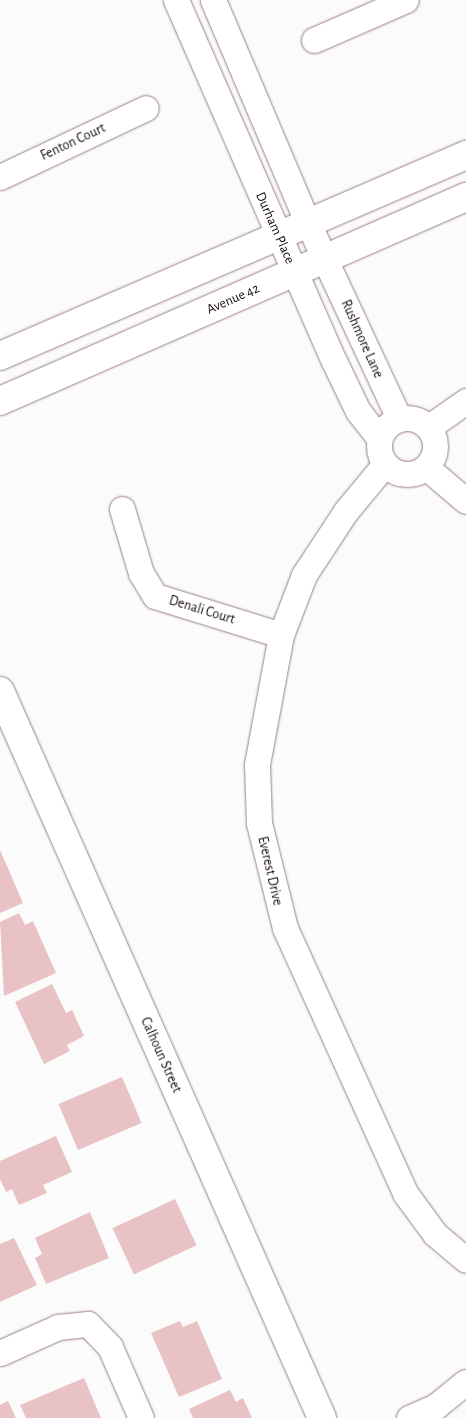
<!DOCTYPE html>
<style>
body{margin:0}
#map{position:relative;width:466px;height:1418px;overflow:hidden;background:#fbfbfb;font-family:"Alegreya Sans",sans-serif}
div>[style]{position:absolute}
.building>*{inset:0;background:#e9c2c5;transform-origin:0 0}
.roads{filter:drop-shadow(0 0 1px #9c7c8b) drop-shadow(0 0 1px #9c7c8b)}
.minor>*{height:25px;margin:-12.5px;padding:0 12.5px;transform-origin:12.5px;border-radius:12.5px;background:#fff}
.minor>.ring{margin:-12.5px;padding:0;box-sizing:content-box;background:none;border:25px solid #fff;border-radius:50%}
.tertiary>*{height:28px;margin:-14px;padding:0 14px;transform-origin:14px;border-radius:14px;background:#fff}
span{translate:-50% -50%;white-space:nowrap;text-align:center;line-height:1.15;-webkit-text-stroke:4.5px #fff;paint-order:stroke}
.street-label{font-size:14px;color:#170c11}
</style>
<div id="map">
<div class="building">
<i style="clip-path:polygon(0 850px,23px 903px,0 913px)"></i>
<i style="clip-path:polygon(19px 913px,25px 925px,33px 921px,56px 973px,4px 996px,0 922px)"></i>
<i style="clip-path:polygon(52px 984px,66px 1013px,72px 1010px,84px 1036px,67px 1045px,70px 1051px,44px 1064px,15px 1002px)"></i>
<i style="left:122px;top:1077px;width:50px;height:69px;rotate:67deg"></i>
<i style="clip-path:polygon(56px 1136px,72px 1172px,43px 1185px,47px 1193px,19px 1205px,12px 1189px,6px 1192px,0 1179px,0 1161px)"></i>
<i style="left:175px;top:1199px;width:51px;height:69px;rotate:65deg"></i>
<i style="clip-path:polygon(90px 1212px,109px 1258px,46px 1284px,35px 1258px,42px 1254px,35px 1238px)"></i>
<i style="clip-path:polygon(14px 1238px,37px 1285px,0 1302px,0 1244px)"></i>
<i style="clip-path:polygon(180px 1321px,183px 1327px,197px 1321px,222px 1379px,179px 1397px,151px 1333px)"></i>
<i style="clip-path:polygon(84px 1378px,101px 1418px,26px 1418px,20px 1405px)"></i>
<i style="clip-path:polygon(230px 1390px,236px 1402px,243px 1398px,252px 1418px,193px 1418px,189px 1409px)"></i>
<i style="clip-path:polygon(8px 1401px,16px 1418px,0 1418px,0 1405px)"></i>
</div>
<div class="roads">
<div class="minor">
<i style="left:176px;top:0;width:394px;rotate:66.4deg"></i>
<i style="left:334px;top:361px;width:55px;rotate:64.4deg"></i>
<i style="left:358px;top:411px;width:34px;rotate:52deg"></i>
<i style="left:213px;top:0;width:240px;rotate:67deg"></i>
<i style="left:307px;top:221px;width:217px;rotate:65deg"></i>
<i style="left:314px;top:40px;width:100px;rotate:-23.5deg"></i>
<i style="left:0;top:177px;width:161px;rotate:-25.3deg"></i>
<i class="ring" style="left:379px;top:418px;width:31px;height:31px"></i>
<i style="left:429px;top:427px;width:45px;rotate:-35.1deg"></i>
<i style="left:385px;top:464px;width:61px;rotate:129.7deg"></i>
<i style="left:346px;top:511px;width:77px;rotate:123.3deg"></i>
<i style="left:304px;top:575px;width:64px;rotate:111deg"></i>
<i style="left:281px;top:635px;width:132px;rotate:100.5deg"></i>
<i style="left:257px;top:765px;width:58px;rotate:88deg"></i>
<i style="left:259px;top:823px;width:108px;rotate:76.1deg"></i>
<i style="left:285px;top:928px;width:291px;rotate:65.6deg"></i>
<i style="left:405px;top:1193px;width:51px;rotate:53.8deg"></i>
<i style="left:435px;top:1234px;width:40px;rotate:40deg"></i>
<i style="left:426px;top:467px;width:52px;rotate:40.4deg"></i>
<i style="left:122px;top:509px;width:67px;rotate:73.5deg"></i>
<i style="left:141px;top:573px;width:27px;rotate:59deg"></i>
<i style="left:155px;top:596px;width:132px;rotate:17.2deg"></i>
<i style="left:0;top:1353px;width:64px;rotate:-24.1deg"></i>
<i style="left:58px;top:1327px;width:30px;rotate:-6deg"></i>
<i style="left:88px;top:1324px;width:32px;rotate:46deg"></i>
<i style="left:110px;top:1347px;width:77px;rotate:66.4deg"></i>
<i style="left:409px;top:1418px;width:30px;rotate:-24deg"></i>
<i style="left:436px;top:1406px;width:38px;rotate:-39deg"></i>
</div>
<div class="tertiary">
<i style="left:0;top:356px;width:508px;rotate:-23.33deg"></i>
<i style="left:0;top:401px;width:509px;rotate:-23.64deg"></i>
<i style="left:0;top:691px;width:795px;rotate:66.11deg"></i>
</div>
</div>
<div class="street-label">
<span style="left:73px;top:142px;rotate:-25deg">Fenton Court</span>
<span style="left:275px;top:228px;rotate:66deg">Durham Place</span>
<span style="left:233px;top:299px;rotate:-24deg">Avenue 42</span>
<span style="left:362px;top:339px;rotate:66deg">Rushmore Lane</span>
<span style="left:202px;top:610px;rotate:17deg">Denali Court</span>
<span style="left:270px;top:871px;rotate:77deg">Everest Drive</span>
<span style="left:161px;top:1055px;rotate:66deg">Calhoun Street</span>
</div>
</div>
